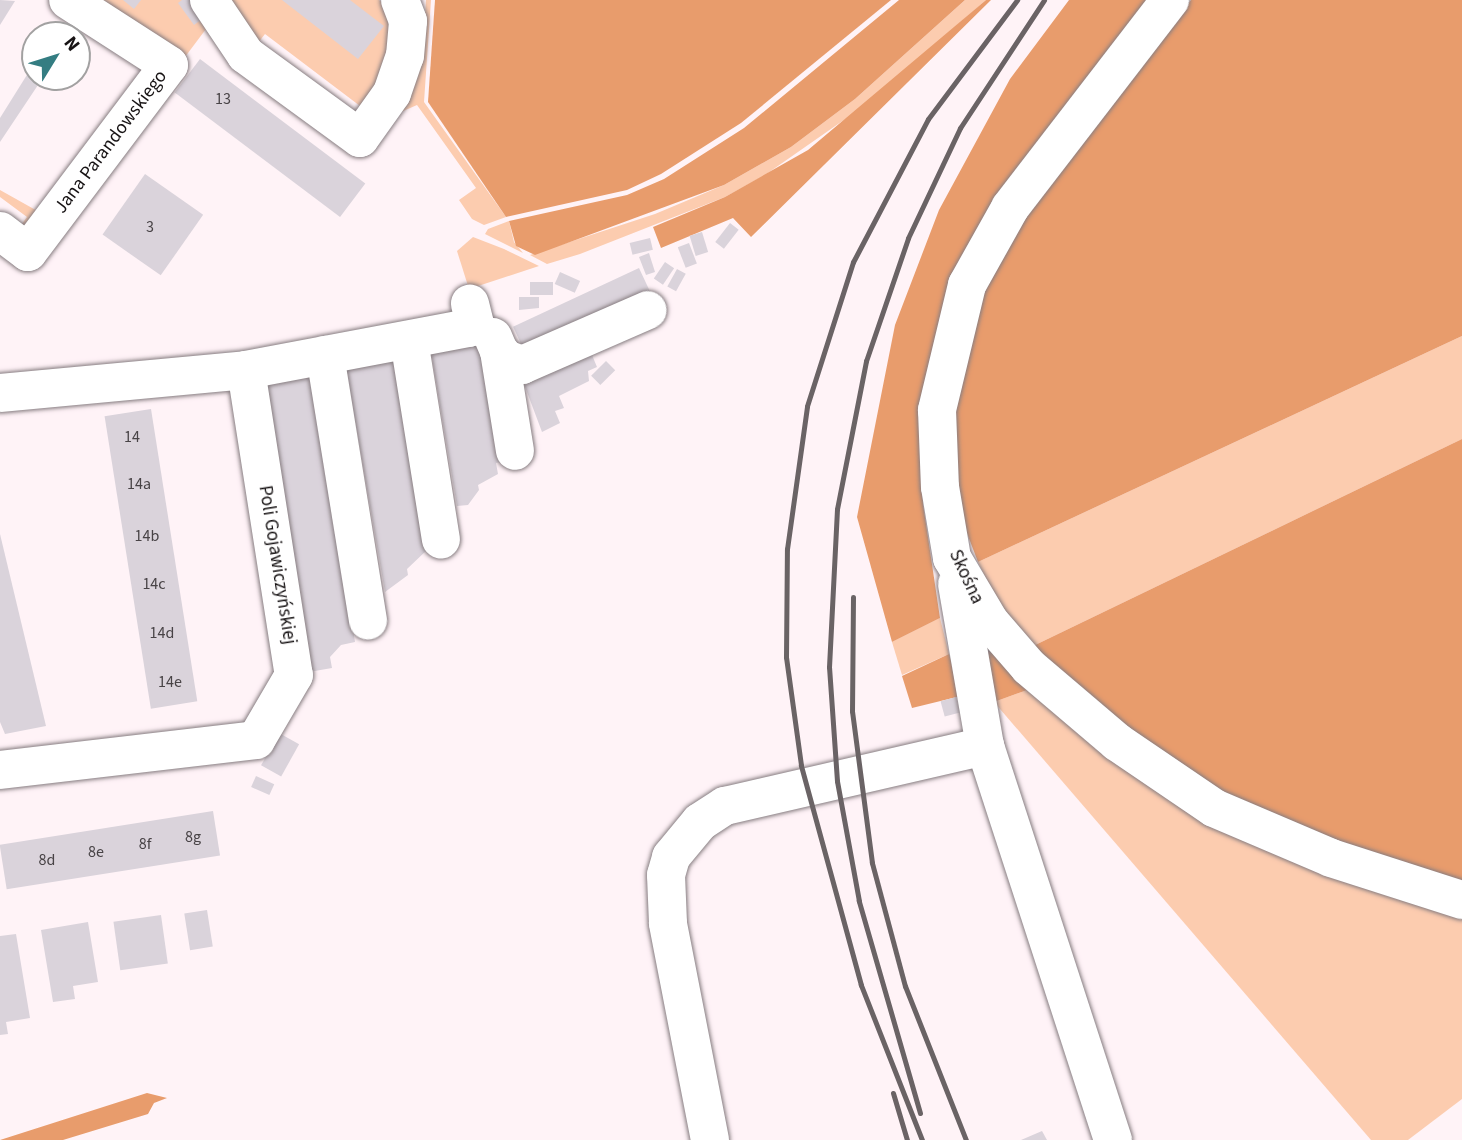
<!DOCTYPE html>
<meta charset="utf-8">
<style>
body{margin:0}
#map{position:relative;width:1462px;height:1140px;overflow:hidden;background:#fff3f7;font-family:"Source Sans 3",sans-serif}
div>[style]{position:absolute}
.green>*{inset:0;background:#fcccaf}
.forest>*{inset:0;background:#e89c6c}
.building>*{inset:0;background:#dad3db;transform-origin:0 0}
.roads{filter:drop-shadow(0 0 2px #877d81) drop-shadow(0 0 2px #877d81)}
.minor>*{height:38px;margin:-19px;padding:0 19px;transform-origin:19px;border-radius:19px;background:#fff}
.rail>*{height:5px;margin:-2.5px;padding:0 2.5px;transform-origin:2.5px;border-radius:2.5px;background:#6a6365}
span{translate:-50% -50%;white-space:nowrap;text-align:center;line-height:1.15;-webkit-text-stroke:5px #fff;paint-order:stroke}
.number-label{font-size:16px;color:#484346}
.number-label span{-webkit-text-stroke-width:0}
.street-label{font-size:19px;color:#171314}
.north{position:absolute;left:21px;top:21px;width:70px;height:70px;box-sizing:border-box;background:#fff;border:2px solid #a2a1a1;border-radius:50%;rotate:52deg;font-size:19px;font-weight:700;line-height:28px;text-align:center;color:#171314}
.north::after{content:'';display:block;margin:auto;width:24px;height:32px;background:#347d82;clip-path:polygon(50% 0,100% 100%,50% 72%,0 100%)}
</style>
<div id="map">
<div class="green">
<i style="clip-path:polygon(82px 0,199px 0,212px 21px,179px 65px)"></i>
<i style="clip-path:polygon(224px 0,379px 0,395px 13px,399px 34px,364px 109px,265px 34px,254px 48px)"></i>
<i style="clip-path:polygon(426px 0,431px 0,424px 102px,506px 217px,484px 225px,472px 219px,459px 200px,476px 188px,417px 105px,401px 112px,422px 64px)"></i>
<i style="clip-path:polygon(965px 0,986px 0,861px 108px,765px 175px,725px 197px,580px 254px,547px 264px,530px 255px,655px 214px,724px 185px,791px 147px,855px 99px)"></i>
<i style="clip-path:polygon(0 190px,41px 213px,35px 232px,16px 232px,27px 217px,0 197px)"></i>
<i style="clip-path:polygon(509px 221px,514px 242px,523px 253px,485px 234px,488px 229px)"></i>
<i style="clip-path:polygon(473px 237px,504px 249px,539px 266px,469px 289px,457px 251px)"></i>
<i style="clip-path:polygon(1462px 336px,1462px 439px,1031px 647px,997px 602px,978px 562px)"></i>
<i style="clip-path:polygon(940px 618px,949px 654px,902px 675px,892px 642px)"></i>
<i style="clip-path:polygon(1030px 689px,1462px 913px,1462px 1099px,1408px 1140px,1371px 1140px,994px 702px)"></i>
</div>
<div class="forest">
<i style="clip-path:polygon(435px 0,891px 0,741px 123px,661px 174px,627px 190px,506px 217px,428px 102px)"></i>
<i style="clip-path:polygon(899px 0,965px 0,855px 99px,791px 147px,724px 185px,535px 255px,516px 246px,509px 221px,627px 195px,664px 179px,744px 128px)"></i>
<i style="clip-path:polygon(986px 0,991px 0,751px 237px,733px 218px,661px 248px,653px 227px,725px 197px,808px 150px)"></i>
<i style="clip-path:polygon(1069px 0,1152px 0,1074px 94px,920px 403px,923px 504px,940px 618px,892px 642px,857px 517px,895px 325px,939px 210px,1010px 79px)"></i>
<i style="clip-path:polygon(1191px 0,1462px 0,1462px 336px,978px 562px,965px 528px,954px 481px,954px 403px,969px 322px,1024px 217px)"></i>
<i style="clip-path:polygon(1462px 439px,1462px 884px,1338px 846px,1221px 792px,1157px 752px,1031px 647px)"></i>
<i style="clip-path:polygon(967px 603px,1030px 689px,994px 702px)"></i>
<i style="clip-path:polygon(949px 654px,961px 696px,912px 708px,902px 676px)"></i>
<i style="clip-path:polygon(147px 1093px,167px 1098px,154px 1103px,148px 1114px,63px 1140px,0 1140px)"></i>
</div>
<div class="building">
<i style="clip-path:polygon(0 0,15px 1px,0 25px)"></i>
<i style="clip-path:polygon(123px 0,141px 0,134px 9px)"></i>
<i style="clip-path:polygon(182px 0,194px 0,206px 16px,194px 25px,178px 3px)"></i>
<i style="clip-path:polygon(282px 0,350px 0,384px 26px,358px 59px)"></i>
<i style="clip-path:polygon(77px 42px,90px 50px,77px 70px)"></i>
<i style="left:200px;top:59px;width:207px;height:42px;rotate:37deg"></i>
<i style="clip-path:polygon(35px 62px,35px 77px,49px 77px,46px 82px,42px 79px,0 142px,0 118px)"></i>
<i style="left:145px;top:174px;width:71px;height:74px;rotate:35deg"></i>
<i style="left:730px;top:223px;width:11px;height:24px;rotate:38deg"></i>
<i style="left:702px;top:232px;width:21px;height:13px;rotate:73deg"></i>
<i style="left:650px;top:238px;width:12px;height:21px;rotate:76deg"></i>
<i style="left:689px;top:243px;width:22px;height:12px;rotate:69deg"></i>
<i style="clip-path:polygon(649px 253px,655px 272px,646px 275px,639px 257px)"></i>
<i style="left:665px;top:262px;width:11px;height:20px;rotate:34deg"></i>
<i style="left:639px;top:268px;width:26px;height:139px;rotate:65deg"></i>
<i style="left:677px;top:269px;width:10px;height:20px;rotate:29deg"></i>
<i style="left:560px;top:272px;width:22px;height:13px;rotate:24deg"></i>
<i style="left:553px;top:282px;width:13px;height:23px;rotate:90deg"></i>
<i style="clip-path:polygon(519px 297px,539px 297px,539px 308px,519px 310px)"></i>
<i style="clip-path:polygon(481px 337px,501px 462px,496px 463px,498px 474px,478px 485px,479px 490px,468px 505px,457px 506px,430px 346px)"></i>
<i style="clip-path:polygon(395px 353px,427px 550px,407px 569px,408px 575px,385px 592px,345px 362px)"></i>
<i style="clip-path:polygon(592px 355px,597px 367px,588px 371px,589px 381px,559px 396px,564px 408px,555px 411px,560px 423px,542px 432px,524px 384px)"></i>
<i style="left:606px;top:361px;width:13px;height:21px;rotate:45deg"></i>
<i style="clip-path:polygon(312px 368px,355px 642px,341px 645px,330px 657px,332px 668px,309px 672px,261px 377px)"></i>
<i style="left:151px;top:409px;width:296px;height:47px;rotate:81deg"></i>
<i style="clip-path:polygon(0 534px,46px 726px,5px 734px,0 722px)"></i>
<i style="left:956px;top:697px;width:16px;height:16px;rotate:75deg"></i>
<i style="left:279px;top:733px;width:23px;height:37px;rotate:29deg"></i>
<i style="left:256px;top:776px;width:20px;height:12px;rotate:24deg"></i>
<i style="left:213px;top:811px;width:45px;height:216px;rotate:81deg"></i>
<i style="left:207px;top:910px;width:37px;height:23px;rotate:81deg"></i>
<i style="left:161px;top:915px;width:49px;height:48px;rotate:82deg"></i>
<i style="clip-path:polygon(88px 922px,98px 982px,73px 986px,75px 999px,53px 1002px,41px 930px)"></i>
<i style="clip-path:polygon(16px 934px,30px 1018px,6px 1022px,8px 1034px,0 1035px,0 936px)"></i>
<i style="clip-path:polygon(1042px 1131px,1047px 1140px,1021px 1140px)"></i>
</div>
<div class="roads">
<div class="minor">
<i style="left:209px;top:0;width:66px;rotate:56.1deg"></i>
<i style="left:246px;top:55px;width:141px;rotate:36.1deg"></i>
<i style="left:360px;top:138px;width:55px;rotate:-54.6deg"></i>
<i style="left:392px;top:93px;width:39px;rotate:-71deg"></i>
<i style="left:405px;top:56px;width:35px;rotate:-85deg"></i>
<i style="left:408px;top:21px;width:22px;rotate:-111deg"></i>
<i style="left:1170px;top:0;width:262px;rotate:127.6deg"></i>
<i style="left:1010px;top:208px;width:88px;rotate:119.2deg"></i>
<i style="left:967px;top:285px;width:129px;rotate:103.5deg"></i>
<i style="left:937px;top:410px;width:77px;rotate:87.8deg"></i>
<i style="left:940px;top:487px;width:72px;rotate:80.4deg"></i>
<i style="left:952px;top:558px;width:74px;rotate:59.3deg"></i>
<i style="left:990px;top:622px;width:60px;rotate:49.1deg"></i>
<i style="left:1029px;top:667px;width:116px;rotate:40.4deg"></i>
<i style="left:1117px;top:742px;width:117px;rotate:34.2deg"></i>
<i style="left:1214px;top:808px;width:127px;rotate:23.1deg"></i>
<i style="left:1331px;top:858px;width:138px;rotate:17.8deg"></i>
<i style="left:0;top:231px;width:35px;rotate:37deg"></i>
<i style="left:28px;top:252px;width:234px;rotate:-53deg"></i>
<i style="left:169px;top:65px;width:120px;rotate:-147.2deg"></i>
<i style="left:493px;top:337px;width:15px;rotate:67deg"></i>
<i style="left:499px;top:351px;width:101px;rotate:80.9deg"></i>
<i style="left:409px;top:340px;width:202px;rotate:80.9deg"></i>
<i style="left:499px;top:351px;width:11px;rotate:49deg"></i>
<i style="left:506px;top:359px;width:17px;rotate:21deg"></i>
<i style="left:522px;top:365px;width:137px;rotate:-23.6deg"></i>
<i style="left:325px;top:355px;width:269px;rotate:80.8deg"></i>
<i style="left:246px;top:370px;width:227px;rotate:-10.7deg"></i>
<i style="left:469px;top:328px;width:7px;rotate:-34deg"></i>
<i style="left:475px;top:324px;width:21px;rotate:-104deg"></i>
<i style="left:0;top:393px;width:247px;rotate:-5.3deg"></i>
<i style="left:246px;top:370px;width:309px;rotate:81.1deg"></i>
<i style="left:294px;top:675px;width:75px;rotate:120.3deg"></i>
<i style="left:256px;top:740px;width:258px;rotate:173.3deg"></i>
<i style="left:957px;top:584px;width:164px;rotate:80.2deg"></i>
<i style="left:985px;top:746px;width:414px;rotate:72deg"></i>
<i style="left:710px;top:1140px;width:221px;rotate:-101deg"></i>
<i style="left:668px;top:923px;width:48px;rotate:-92.4deg"></i>
<i style="left:666px;top:875px;width:19px;rotate:-74deg"></i>
<i style="left:671px;top:857px;width:45px;rotate:-50.4deg"></i>
<i style="left:700px;top:822px;width:30px;rotate:-33deg"></i>
<i style="left:725px;top:806px;width:267px;rotate:-13deg"></i>
</div>
</div>
<div class="rail">
<i style="left:853px;top:597px;width:114px;rotate:90.5deg"></i>
<i style="left:852px;top:711px;width:153px;rotate:82.5deg"></i>
<i style="left:872px;top:863px;width:127px;rotate:75deg"></i>
<i style="left:905px;top:986px;width:166px;rotate:68.4deg"></i>
<i style="left:893px;top:1093px;width:49px;rotate:73.4deg"></i>
<i style="left:920px;top:1113px;width:221px;rotate:-106.1deg"></i>
<i style="left:859px;top:901px;width:122px;rotate:-100.4deg"></i>
<i style="left:837px;top:781px;width:114px;rotate:-94deg"></i>
<i style="left:829px;top:667px;width:158px;rotate:-87.1deg"></i>
<i style="left:837px;top:509px;width:151px;rotate:-78.9deg"></i>
<i style="left:866px;top:361px;width:130px;rotate:-71.1deg"></i>
<i style="left:908px;top:238px;width:122px;rotate:-64.7deg"></i>
<i style="left:960px;top:128px;width:153px;rotate:-56.7deg"></i>
<i style="left:922px;top:1140px;width:167px;rotate:-111.5deg"></i>
<i style="left:861px;top:985px;width:228px;rotate:-105.3deg"></i>
<i style="left:801px;top:765px;width:109px;rotate:-97.9deg"></i>
<i style="left:786px;top:657px;width:108px;rotate:-89.5deg"></i>
<i style="left:787px;top:549px;width:144px;rotate:-82deg"></i>
<i style="left:807px;top:406px;width:151px;rotate:-72.3deg"></i>
<i style="left:853px;top:262px;width:161px;rotate:-62.3deg"></i>
<i style="left:928px;top:119px;width:149px;rotate:-53.2deg"></i>
</div>
<div class="number-label">
<span style="left:223px;top:99px">13</span>
<span style="left:150px;top:227px">3</span>
<span style="left:132px;top:437px">14</span>
<span style="left:139px;top:484px">14a</span>
<span style="left:147px;top:536px">14b</span>
<span style="left:154px;top:584px">14c</span>
<span style="left:162px;top:633px">14d</span>
<span style="left:170px;top:682px">14e</span>
<span style="left:193px;top:837px">8g</span>
<span style="left:145px;top:844px">8f</span>
<span style="left:96px;top:852px">8e</span>
<span style="left:47px;top:860px">8d</span>
</div>
<div class="street-label">
<span style="left:111px;top:142px;rotate:-53deg">Jana Parandowskiego</span>
<span style="left:277px;top:565px;rotate:81deg">Poli Gojawiczyńskiej</span>
<span style="left:966px;top:577px;rotate:65deg">Skośna</span>
</div>
<div class="north">N</div>
</div>
